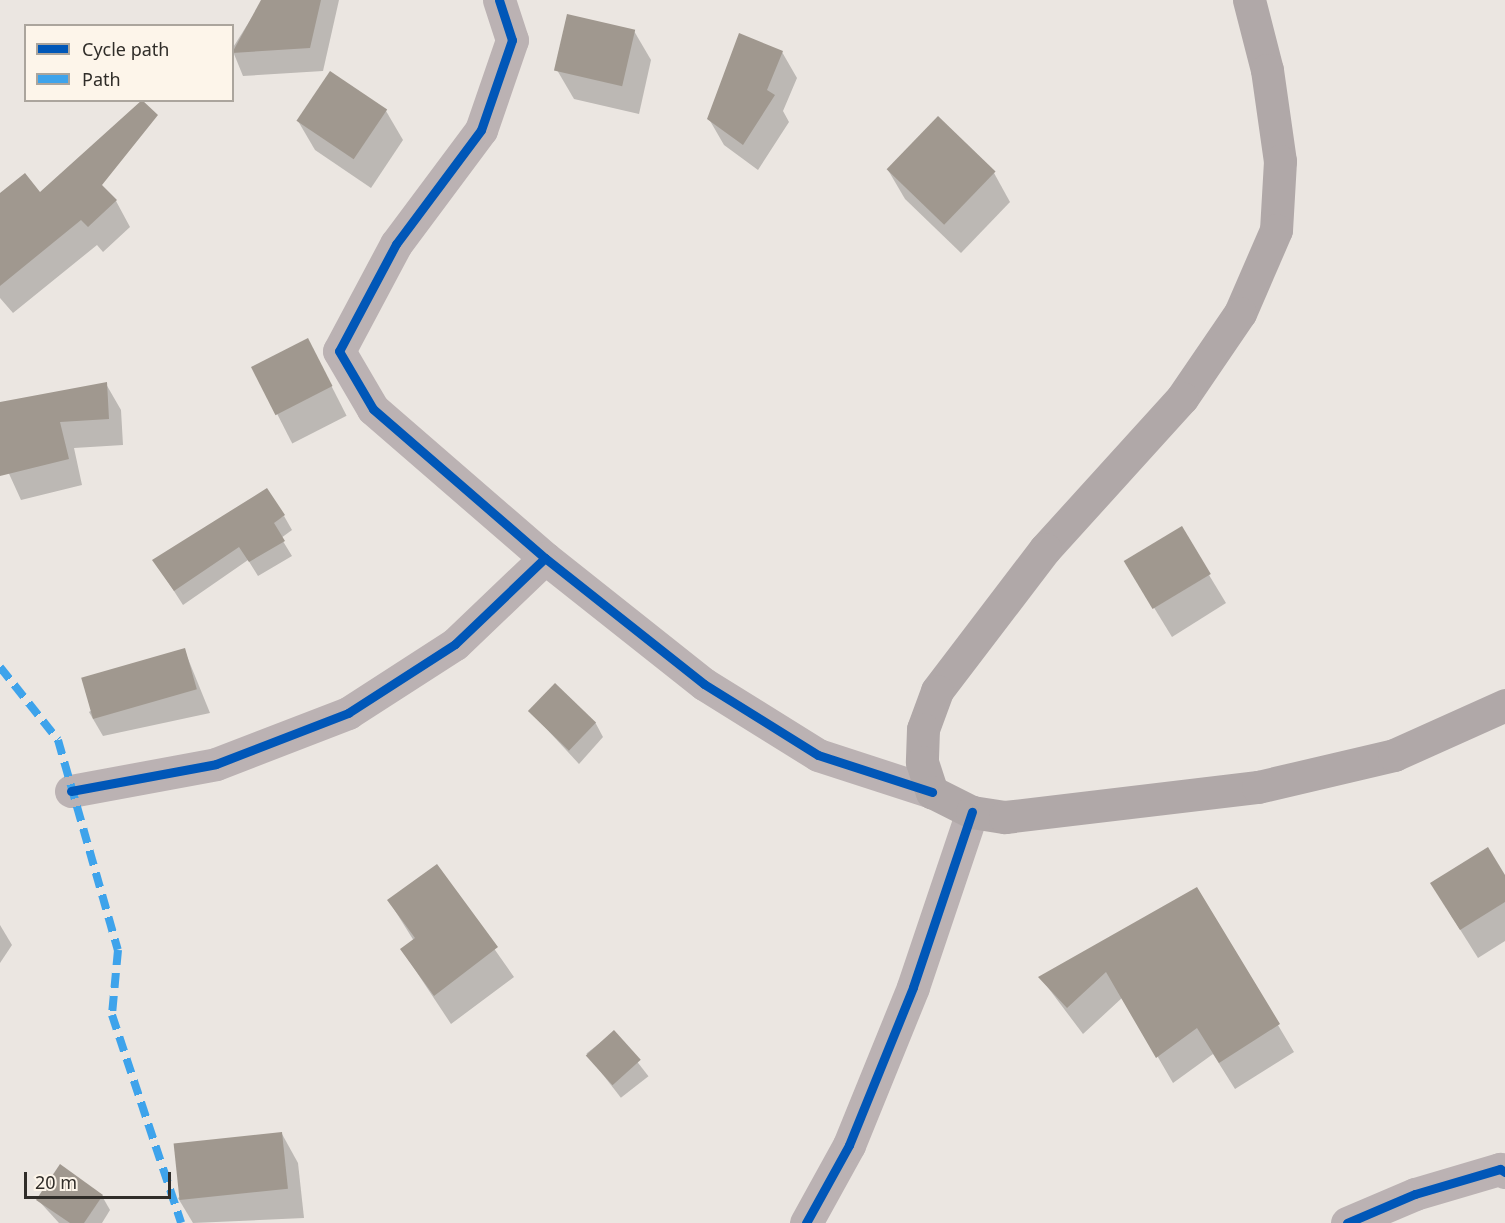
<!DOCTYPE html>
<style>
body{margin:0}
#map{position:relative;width:1505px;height:1223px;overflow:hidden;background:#ebe6e1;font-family:"Noto Sans",sans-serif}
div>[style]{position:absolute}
.shadow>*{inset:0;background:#0003;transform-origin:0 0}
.building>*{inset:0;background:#a0988f;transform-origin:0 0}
.minor>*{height:33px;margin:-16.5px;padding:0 16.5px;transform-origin:16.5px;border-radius:16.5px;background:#bbb2b3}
.secondary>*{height:33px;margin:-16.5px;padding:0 16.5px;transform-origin:16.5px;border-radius:16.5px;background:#b0a8a8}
.quiet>*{height:8px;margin-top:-4px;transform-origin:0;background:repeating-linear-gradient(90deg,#3ea3eb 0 15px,transparent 0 23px)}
.cycleway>*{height:9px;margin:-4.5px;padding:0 4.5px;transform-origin:4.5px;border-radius:4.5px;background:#0057b8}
span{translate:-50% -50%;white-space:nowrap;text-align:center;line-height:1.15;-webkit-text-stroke:6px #fdf5ea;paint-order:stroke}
.legend{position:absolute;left:24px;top:24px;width:210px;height:78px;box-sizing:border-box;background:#fdf5ea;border:2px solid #aba59d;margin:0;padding:8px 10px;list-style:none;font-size:18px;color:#302d29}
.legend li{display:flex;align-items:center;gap:12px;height:30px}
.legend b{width:30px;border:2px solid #aba59d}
.scale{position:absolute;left:24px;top:1172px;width:147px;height:27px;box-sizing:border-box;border:3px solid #302d29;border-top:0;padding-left:8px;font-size:18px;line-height:21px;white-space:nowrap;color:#302d29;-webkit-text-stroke:4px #fdf5ea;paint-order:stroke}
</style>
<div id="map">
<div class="shadow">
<i style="clip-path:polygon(263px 0,339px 0,323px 71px,243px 76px,232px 49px)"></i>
<i style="clip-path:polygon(634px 31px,651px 60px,639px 114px,574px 99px,557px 70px)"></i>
<i style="clip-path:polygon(782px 52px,797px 78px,783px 111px,789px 122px,758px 170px,724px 145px,709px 119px)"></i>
<i style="clip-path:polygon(386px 111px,403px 140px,371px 188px,315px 150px,298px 121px)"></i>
<i style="clip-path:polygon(77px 160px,116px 201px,130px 227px,103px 252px,97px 245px,13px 313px,0 298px,0 195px,40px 195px)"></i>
<i style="clip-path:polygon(888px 170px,994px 173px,1010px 202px,961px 253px,905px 199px)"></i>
<i style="left:308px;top:340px;width:85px;height:61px;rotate:63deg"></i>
<i style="clip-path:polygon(106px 384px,121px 410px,123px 445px,74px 448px,82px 485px,21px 500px,0 454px,0 404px)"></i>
<i style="clip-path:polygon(284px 516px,292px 530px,281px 538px,292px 556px,258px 576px,248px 560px,183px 605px,163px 574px)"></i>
<i style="clip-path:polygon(1126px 562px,1209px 575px,1226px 603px,1172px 637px)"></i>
<i style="clip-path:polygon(184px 649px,210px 713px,103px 736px,89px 712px)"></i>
<i style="clip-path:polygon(531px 712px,595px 722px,603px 737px,579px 764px)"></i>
<i style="clip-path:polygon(436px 866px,514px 977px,451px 1024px,402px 950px,414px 941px,389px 901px)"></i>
<i style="clip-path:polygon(1505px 878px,1505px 941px,1478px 958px,1449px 912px)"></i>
<i style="clip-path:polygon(1197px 889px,1294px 1052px,1235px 1089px,1213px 1054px,1173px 1083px,1123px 997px,1083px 1034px,1040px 977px)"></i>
<i style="clip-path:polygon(0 925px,12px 945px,0 963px)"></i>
<i style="left:614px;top:1032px;width:56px;height:35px;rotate:52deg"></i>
<i style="clip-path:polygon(282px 1134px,298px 1163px,304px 1218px,193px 1223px,178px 1198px)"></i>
<i style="clip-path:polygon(102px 1196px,110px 1210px,102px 1223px,59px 1223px,38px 1200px)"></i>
</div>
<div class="building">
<i style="clip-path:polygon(261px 0,321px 0,310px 48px,232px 53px)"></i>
<i style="left:567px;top:14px;width:70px;height:58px;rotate:13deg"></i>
<i style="clip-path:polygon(739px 33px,783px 51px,767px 90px,775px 95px,743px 145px,707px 119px)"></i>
<i style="left:330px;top:71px;width:69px;height:60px;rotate:34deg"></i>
<i style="clip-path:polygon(142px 100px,158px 115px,102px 185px,117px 200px,88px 227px,81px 220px,0 286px,0 193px,25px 173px,40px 192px)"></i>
<i style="left:938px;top:116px;width:80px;height:74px;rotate:44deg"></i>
<i style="left:308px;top:338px;width:54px;height:64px;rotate:63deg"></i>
<i style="clip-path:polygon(107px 382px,109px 419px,60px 422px,69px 459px,0 476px,0 402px)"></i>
<i style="clip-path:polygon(267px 488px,285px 515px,274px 523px,285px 541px,249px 562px,239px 547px,174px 591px,152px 560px)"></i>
<i style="left:1182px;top:526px;width:56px;height:68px;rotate:59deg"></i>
<i style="left:185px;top:648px;width:43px;height:108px;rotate:74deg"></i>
<i style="left:555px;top:683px;width:57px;height:39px;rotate:44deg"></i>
<i style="clip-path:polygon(1488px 847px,1505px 875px,1505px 902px,1460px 930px,1430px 883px)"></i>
<i style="clip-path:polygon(437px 864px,498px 947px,434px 996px,400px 949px,415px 938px,387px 900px)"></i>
<i style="clip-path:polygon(1197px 887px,1280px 1024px,1219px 1063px,1197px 1028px,1156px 1058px,1106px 972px,1067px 1008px,1038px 977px)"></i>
<i style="left:614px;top:1030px;width:40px;height:38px;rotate:48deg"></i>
<i style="left:282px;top:1132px;width:57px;height:109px;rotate:84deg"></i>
<i style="clip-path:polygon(60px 1164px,103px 1195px,84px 1223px,70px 1223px,36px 1200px)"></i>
</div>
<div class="minor">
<i style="left:499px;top:0;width:42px;rotate:72deg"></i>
<i style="left:512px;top:40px;width:95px;rotate:109deg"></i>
<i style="left:481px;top:130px;width:142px;rotate:126.7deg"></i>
<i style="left:396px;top:244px;width:121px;rotate:118deg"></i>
<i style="left:339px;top:351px;width:67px;rotate:59.6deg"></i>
<i style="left:373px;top:409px;width:228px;rotate:40.9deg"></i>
<i style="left:545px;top:558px;width:203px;rotate:38.4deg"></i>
<i style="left:704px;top:684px;width:134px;rotate:31.9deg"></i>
<i style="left:818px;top:755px;width:120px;rotate:18deg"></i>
<i style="left:71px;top:791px;width:147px;rotate:-10.5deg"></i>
<i style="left:216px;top:764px;width:142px;rotate:-21.1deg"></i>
<i style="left:348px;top:713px;width:127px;rotate:-32.8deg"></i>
<i style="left:455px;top:644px;width:124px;rotate:-43.7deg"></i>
<i style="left:806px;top:1223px;width:89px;rotate:-61.1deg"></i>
<i style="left:849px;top:1145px;width:170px;rotate:-67.9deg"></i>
<i style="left:913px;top:987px;width:185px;rotate:-71.4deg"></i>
<i style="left:1347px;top:1223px;width:74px;rotate:-23.1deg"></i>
<i style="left:1415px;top:1194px;width:89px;rotate:-16.4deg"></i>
<i style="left:1500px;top:1169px;width:6px;rotate:31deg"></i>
</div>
<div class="secondary">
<i style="left:1249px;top:0;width:72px;rotate:75.6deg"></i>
<i style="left:1267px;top:70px;width:92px;rotate:81.9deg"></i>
<i style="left:1280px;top:161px;width:69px;rotate:93.3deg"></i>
<i style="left:1276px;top:230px;width:90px;rotate:113.4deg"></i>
<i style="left:1240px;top:313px;width:103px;rotate:124.3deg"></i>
<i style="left:1182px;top:398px;width:204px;rotate:132.2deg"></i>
<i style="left:1045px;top:549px;width:178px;rotate:127.3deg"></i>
<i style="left:937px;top:691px;width:40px;rotate:110.2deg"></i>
<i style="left:923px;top:729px;width:33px;rotate:92deg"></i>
<i style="left:922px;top:762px;width:32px;rotate:72deg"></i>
<i style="left:932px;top:792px;width:45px;rotate:26.6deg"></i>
<i style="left:972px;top:812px;width:33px;rotate:9deg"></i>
<i style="left:1005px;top:817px;width:255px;rotate:-6.8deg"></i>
<i style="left:1258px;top:787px;width:140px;rotate:-13.2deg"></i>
<i style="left:1394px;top:755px;width:122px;rotate:-24.2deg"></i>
</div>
<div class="quiet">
<i style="left:0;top:667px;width:93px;rotate:51.5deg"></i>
<i style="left:58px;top:740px;width:218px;rotate:74.1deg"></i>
<i style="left:118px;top:950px;width:65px;rotate:95.3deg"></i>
<i style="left:112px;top:1015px;width:219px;rotate:71.6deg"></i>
</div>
<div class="cycleway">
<i style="left:499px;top:0;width:42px;rotate:72deg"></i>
<i style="left:512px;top:40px;width:95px;rotate:109deg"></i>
<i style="left:481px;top:130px;width:142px;rotate:126.7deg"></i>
<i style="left:396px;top:244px;width:121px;rotate:118deg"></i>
<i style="left:339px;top:351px;width:67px;rotate:59.6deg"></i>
<i style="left:373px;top:409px;width:228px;rotate:40.9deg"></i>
<i style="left:545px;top:558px;width:203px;rotate:38.4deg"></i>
<i style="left:704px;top:684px;width:134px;rotate:31.9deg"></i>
<i style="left:818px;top:755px;width:120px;rotate:18deg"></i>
<i style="left:71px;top:791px;width:147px;rotate:-10.5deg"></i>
<i style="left:216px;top:764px;width:142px;rotate:-21.1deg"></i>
<i style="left:348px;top:713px;width:127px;rotate:-32.8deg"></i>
<i style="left:455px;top:644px;width:124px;rotate:-43.7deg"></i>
<i style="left:806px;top:1223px;width:89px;rotate:-61.1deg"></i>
<i style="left:849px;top:1145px;width:170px;rotate:-67.9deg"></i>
<i style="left:913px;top:987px;width:185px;rotate:-71.4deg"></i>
<i style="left:1347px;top:1223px;width:74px;rotate:-23.1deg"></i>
<i style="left:1415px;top:1194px;width:89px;rotate:-16.4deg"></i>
<i style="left:1500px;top:1169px;width:6px;rotate:31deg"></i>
</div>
<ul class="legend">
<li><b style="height:8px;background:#0057b8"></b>Cycle path</li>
<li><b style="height:8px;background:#3ea3eb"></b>Path</li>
</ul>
<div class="scale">20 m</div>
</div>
